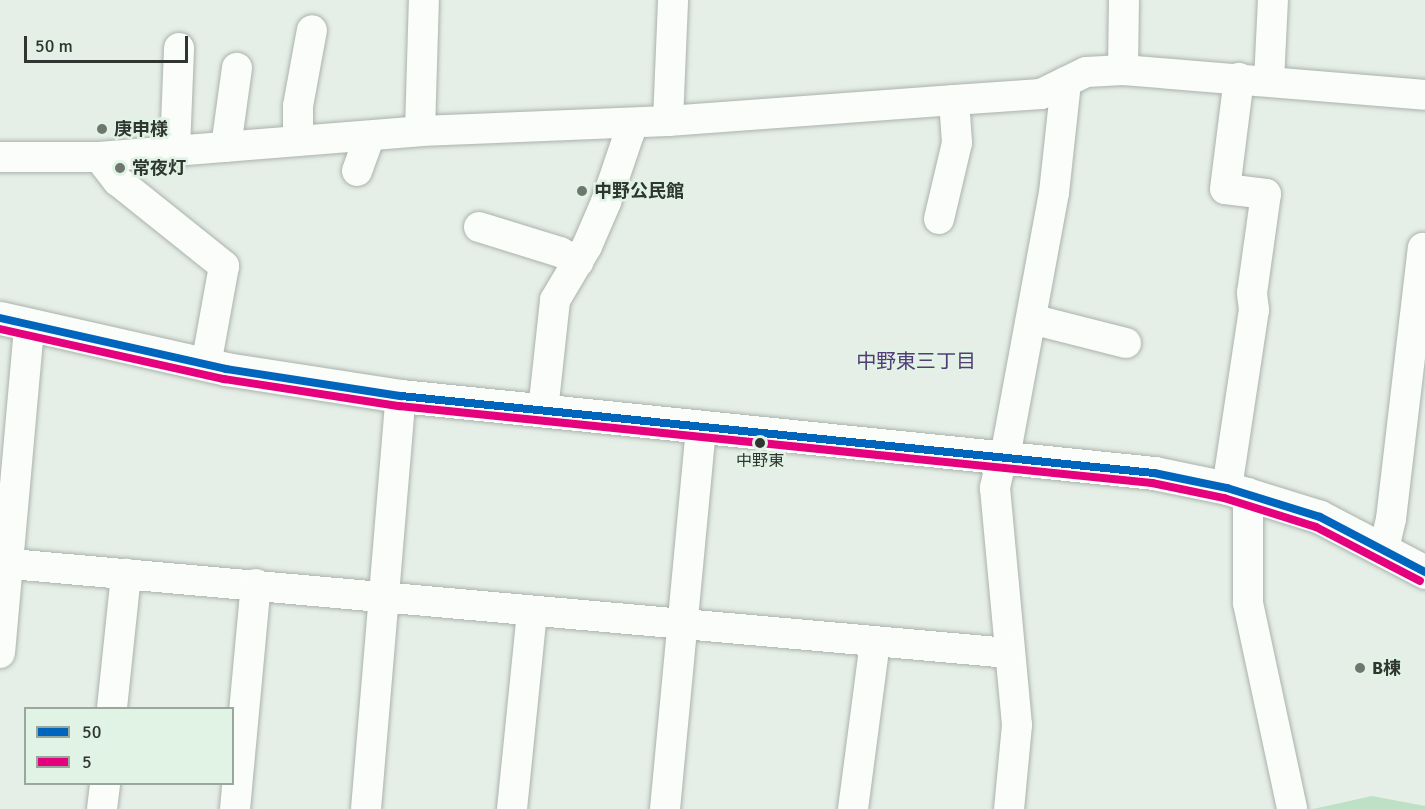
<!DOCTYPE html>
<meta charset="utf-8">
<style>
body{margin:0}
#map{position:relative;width:1425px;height:809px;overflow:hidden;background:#e5efe7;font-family:Signika,"Noto Sans JP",sans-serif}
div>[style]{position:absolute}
.green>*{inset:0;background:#bee0c4}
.roads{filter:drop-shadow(0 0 2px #abb2ac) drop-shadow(0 0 2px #abb2ac)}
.minor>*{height:30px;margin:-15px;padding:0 15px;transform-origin:15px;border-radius:15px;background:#fbfdfb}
.major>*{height:33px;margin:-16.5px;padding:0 16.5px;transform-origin:16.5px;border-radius:16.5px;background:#fbfdfb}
.bus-1>*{height:8px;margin:-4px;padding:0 4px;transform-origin:4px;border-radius:4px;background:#0065bd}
.bus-2>*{height:8px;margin:-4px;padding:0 4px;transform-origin:4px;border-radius:4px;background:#e5007d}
.dots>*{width:16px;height:16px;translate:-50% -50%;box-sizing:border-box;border:3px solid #e1f3e4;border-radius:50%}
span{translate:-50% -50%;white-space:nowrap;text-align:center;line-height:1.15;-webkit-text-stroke:5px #e1f3e4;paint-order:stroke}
.bus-label{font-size:16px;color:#2f3530}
.poi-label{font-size:18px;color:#2f3530;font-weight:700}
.left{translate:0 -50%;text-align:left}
.neighbourhood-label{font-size:20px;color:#523b77}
.legend{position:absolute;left:24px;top:707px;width:210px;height:78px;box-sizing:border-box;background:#e1f3e4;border:2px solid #9aa79c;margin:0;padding:8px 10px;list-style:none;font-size:18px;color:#2f3530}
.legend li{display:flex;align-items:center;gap:12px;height:30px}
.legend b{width:30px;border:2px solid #9aa79c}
.scale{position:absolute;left:24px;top:36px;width:164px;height:27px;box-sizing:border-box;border:3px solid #2f3530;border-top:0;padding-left:8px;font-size:18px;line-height:21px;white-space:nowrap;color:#2f3530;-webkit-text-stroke:4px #e1f3e4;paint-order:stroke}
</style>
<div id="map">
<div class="green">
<i style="clip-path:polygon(1372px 796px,1425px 806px,1425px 809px,1313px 809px)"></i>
</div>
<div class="roads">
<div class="minor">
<i style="left:1123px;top:70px;width:70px;rotate:-89.2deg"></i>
<i style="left:1269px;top:81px;width:81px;rotate:-87.2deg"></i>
<i style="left:668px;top:121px;width:121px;rotate:-87.6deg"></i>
<i style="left:420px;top:131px;width:131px;rotate:-88.3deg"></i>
<i style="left:298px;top:141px;width:35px;rotate:-90deg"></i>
<i style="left:298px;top:106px;width:77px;rotate:-79.6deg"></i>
<i style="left:226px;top:147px;width:80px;rotate:-82.1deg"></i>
<i style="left:175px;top:149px;width:101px;rotate:-87.7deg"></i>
<i style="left:0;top:157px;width:99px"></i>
<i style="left:99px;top:157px;width:322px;rotate:-4.6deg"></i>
<i style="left:420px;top:131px;width:248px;rotate:-2.3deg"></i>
<i style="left:668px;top:121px;width:287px;rotate:-4.2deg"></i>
<i style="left:954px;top:100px;width:87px;rotate:-3.9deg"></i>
<i style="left:1041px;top:94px;width:50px;rotate:-26.1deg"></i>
<i style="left:1086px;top:72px;width:37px;rotate:-3deg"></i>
<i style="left:1123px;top:70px;width:303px;rotate:4.7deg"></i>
<i style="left:99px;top:157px;width:31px;rotate:52deg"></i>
<i style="left:118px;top:181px;width:136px;rotate:38.7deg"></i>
<i style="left:224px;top:266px;width:101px;rotate:100.3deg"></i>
<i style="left:357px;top:171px;width:37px;rotate:-70deg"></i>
<i style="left:939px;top:219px;width:78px;rotate:-76.7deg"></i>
<i style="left:957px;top:143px;width:43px;rotate:-94deg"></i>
<i style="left:479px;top:227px;width:85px;rotate:17.2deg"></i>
<i style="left:560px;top:252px;width:21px;rotate:29deg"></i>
<i style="left:1031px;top:319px;width:98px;rotate:14.2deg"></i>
<i style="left:543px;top:411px;width:112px;rotate:-83.8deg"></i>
<i style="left:555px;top:300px;width:63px;rotate:-59.3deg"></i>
<i style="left:587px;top:246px;width:48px;rotate:-66.6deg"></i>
<i style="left:606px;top:202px;width:72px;rotate:-71.3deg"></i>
<i style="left:629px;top:134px;width:11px;rotate:-100deg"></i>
<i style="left:1002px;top:457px;width:32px;rotate:103deg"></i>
<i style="left:995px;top:488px;width:238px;rotate:84.7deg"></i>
<i style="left:1017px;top:725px;width:84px;rotate:95.4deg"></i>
<i style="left:1005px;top:457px;width:269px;rotate:-79.5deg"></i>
<i style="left:1054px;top:193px;width:112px;rotate:-83.8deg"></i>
<i style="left:1227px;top:488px;width:180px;rotate:-81.4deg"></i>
<i style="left:1254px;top:310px;width:17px;rotate:-97deg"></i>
<i style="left:1252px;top:293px;width:100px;rotate:-82deg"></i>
<i style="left:1266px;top:194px;width:41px;rotate:-173deg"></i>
<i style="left:1225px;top:189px;width:112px;rotate:-82.8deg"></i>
<i style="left:1248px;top:493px;width:110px;rotate:90deg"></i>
<i style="left:1248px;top:603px;width:211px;rotate:77.9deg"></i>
<i style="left:1384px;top:549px;width:31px;rotate:-77deg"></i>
<i style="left:1391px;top:519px;width:273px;rotate:-83.3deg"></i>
<i style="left:0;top:563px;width:1013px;rotate:5.1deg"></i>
<i style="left:0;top:653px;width:328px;rotate:-84.9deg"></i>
<i style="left:112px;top:708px;width:135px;rotate:-84deg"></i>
<i style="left:102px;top:809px;width:25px;rotate:-83deg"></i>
<i style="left:235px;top:809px;width:226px;rotate:-84.7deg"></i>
<i style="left:366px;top:809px;width:414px;rotate:-85.2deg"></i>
<i style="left:512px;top:809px;width:199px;rotate:-84.2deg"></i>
<i style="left:665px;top:809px;width:383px;rotate:-84.6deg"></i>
<i style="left:853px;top:809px;width:167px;rotate:-82.5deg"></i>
</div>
<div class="major">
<i style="left:0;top:318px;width:232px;rotate:12.7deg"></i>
<i style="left:226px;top:369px;width:177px;rotate:8.8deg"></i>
<i style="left:401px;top:396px;width:757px;rotate:5.84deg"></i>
<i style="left:1154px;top:473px;width:75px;rotate:11.6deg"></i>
<i style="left:1227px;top:488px;width:97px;rotate:17.3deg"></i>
<i style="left:1320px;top:517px;width:119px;rotate:27.6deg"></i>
</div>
</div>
<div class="bus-1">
<i style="left:0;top:318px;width:232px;rotate:12.7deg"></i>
<i style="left:226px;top:369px;width:177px;rotate:8.8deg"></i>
<i style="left:401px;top:396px;width:757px;rotate:5.84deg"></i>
<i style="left:1154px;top:473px;width:75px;rotate:11.6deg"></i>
<i style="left:1227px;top:488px;width:97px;rotate:17.3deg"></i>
<i style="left:1320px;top:517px;width:119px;rotate:27.6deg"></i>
</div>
<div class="bus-2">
<i style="left:0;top:329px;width:230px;rotate:12.6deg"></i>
<i style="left:224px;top:379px;width:177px;rotate:8.8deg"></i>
<i style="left:399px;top:406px;width:757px;rotate:5.84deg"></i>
<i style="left:1152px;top:483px;width:74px;rotate:11.8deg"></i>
<i style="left:1224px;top:498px;width:96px;rotate:17.5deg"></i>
<i style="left:1316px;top:527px;width:117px;rotate:27.4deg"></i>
</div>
<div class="dots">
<i style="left:102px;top:129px;background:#6f7670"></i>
<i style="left:120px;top:168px;background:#6f7670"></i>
<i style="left:582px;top:191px;background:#6f7670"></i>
<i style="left:760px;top:443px;background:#2f3530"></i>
<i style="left:1360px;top:668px;background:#6f7670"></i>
</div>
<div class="bus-label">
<span style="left:760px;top:461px">中野東</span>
</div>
<div class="poi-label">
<span class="left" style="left:114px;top:129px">庚申様</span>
<span class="left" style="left:132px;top:168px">常夜灯</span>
<span class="left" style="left:594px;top:191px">中野公民館</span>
<span class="left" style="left:1372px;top:668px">B棟</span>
</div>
<div class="neighbourhood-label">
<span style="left:916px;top:361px">中野東三丁目</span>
</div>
<ul class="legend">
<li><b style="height:8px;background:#0065bd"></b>50</li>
<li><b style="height:8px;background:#e5007d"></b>5</li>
</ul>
<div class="scale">50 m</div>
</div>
